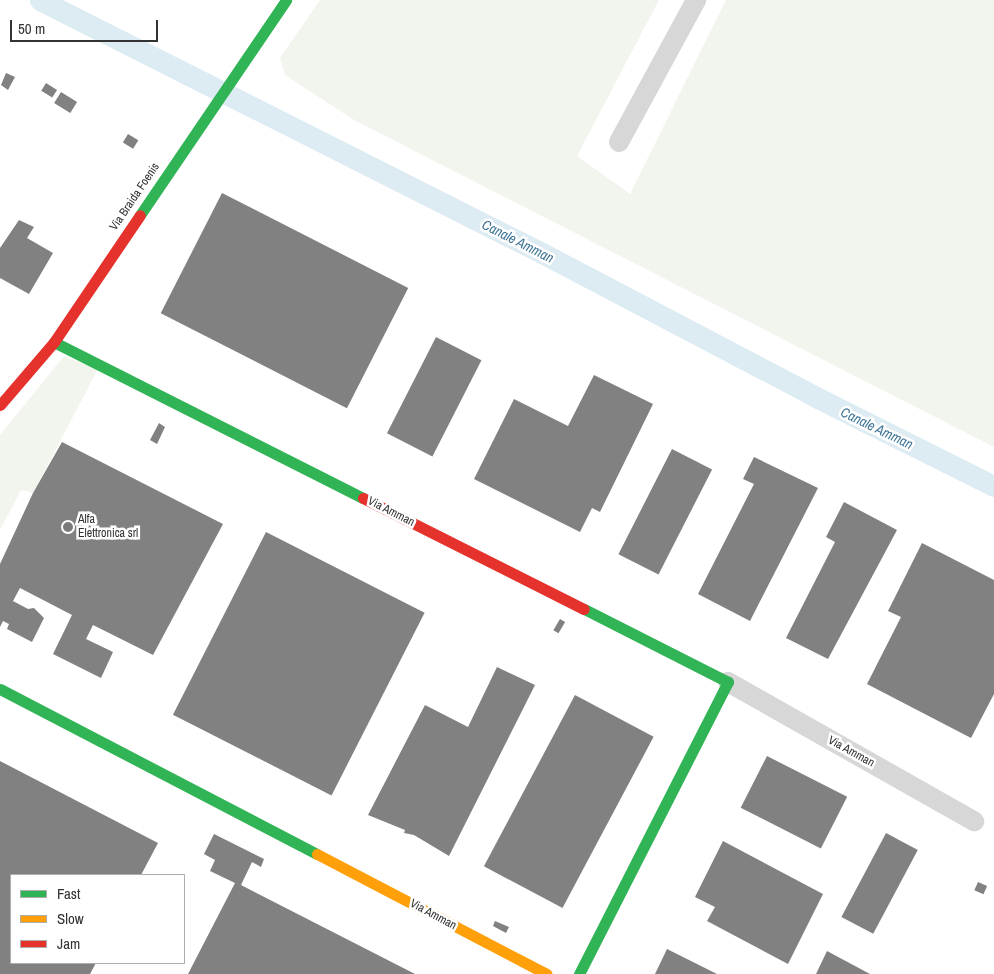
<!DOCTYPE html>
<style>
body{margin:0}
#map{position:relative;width:994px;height:974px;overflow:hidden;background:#fff;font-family:"Archivo Narrow",sans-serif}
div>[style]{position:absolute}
.green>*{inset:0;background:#f1f5ed}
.canal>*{height:21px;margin:-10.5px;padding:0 10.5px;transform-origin:10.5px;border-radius:10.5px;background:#ddebf3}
.building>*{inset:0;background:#818181;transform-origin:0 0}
.street>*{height:20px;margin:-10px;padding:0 10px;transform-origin:10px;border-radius:10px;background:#d7d7d7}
.fast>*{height:11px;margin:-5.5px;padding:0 5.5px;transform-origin:5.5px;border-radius:5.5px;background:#30b455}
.slow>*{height:11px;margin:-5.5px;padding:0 5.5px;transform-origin:5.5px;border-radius:5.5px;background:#ff9f0a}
.jam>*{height:11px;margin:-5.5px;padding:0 5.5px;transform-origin:5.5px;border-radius:5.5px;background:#e5322d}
.dots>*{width:14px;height:14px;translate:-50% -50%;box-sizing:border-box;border:2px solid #fff;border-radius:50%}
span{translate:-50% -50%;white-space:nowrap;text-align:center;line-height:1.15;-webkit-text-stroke:5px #fff;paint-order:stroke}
.street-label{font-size:12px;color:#333}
.poi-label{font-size:12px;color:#333}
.left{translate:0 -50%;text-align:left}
.water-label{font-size:14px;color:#3f7597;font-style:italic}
.legend{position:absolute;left:10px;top:874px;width:175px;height:90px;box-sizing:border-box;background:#fff;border:1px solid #adadad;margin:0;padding:6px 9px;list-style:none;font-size:15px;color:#333}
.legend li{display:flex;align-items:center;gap:10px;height:25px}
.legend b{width:25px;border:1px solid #adadad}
.scale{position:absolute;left:10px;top:20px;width:148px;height:22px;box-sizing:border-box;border:2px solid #333;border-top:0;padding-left:6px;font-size:15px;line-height:18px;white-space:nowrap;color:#333;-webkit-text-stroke:4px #fff;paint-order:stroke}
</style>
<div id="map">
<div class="green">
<i style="clip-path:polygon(320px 0,659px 0,577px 156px,630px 194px,726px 0,994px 0,994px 447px,354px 120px,285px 75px,280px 58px)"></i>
<i style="clip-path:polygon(64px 356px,98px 369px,33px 493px,21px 490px,0 530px,0 435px)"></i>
</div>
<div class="canal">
<i style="left:40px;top:0;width:562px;rotate:26.75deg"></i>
<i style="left:542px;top:253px;width:305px;rotate:27.7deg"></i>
<i style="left:812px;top:395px;width:203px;rotate:26.6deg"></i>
</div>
<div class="building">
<i style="clip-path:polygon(6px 73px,15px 77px,8px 90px,1px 85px)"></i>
<i style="left:46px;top:83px;width:13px;height:9px;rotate:32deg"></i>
<i style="left:61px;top:92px;width:19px;height:13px;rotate:32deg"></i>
<i style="left:128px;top:134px;width:12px;height:10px;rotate:31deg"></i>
<i style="left:222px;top:193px;width:209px;height:135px;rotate:27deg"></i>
<i style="clip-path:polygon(19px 220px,34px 227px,27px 238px,53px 253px,29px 294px,0 278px,0 248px)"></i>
<i style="left:436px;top:337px;width:51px;height:108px;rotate:27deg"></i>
<i style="clip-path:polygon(594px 375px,653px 404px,600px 512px,592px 508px,580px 532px,474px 479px,514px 399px,568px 426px)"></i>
<i style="clip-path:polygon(159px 423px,165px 427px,157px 444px,150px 440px)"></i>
<i style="clip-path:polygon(62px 442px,223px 524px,153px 655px,93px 625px,86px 639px,113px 652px,101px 678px,53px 654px,72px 615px,20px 588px,13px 601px,28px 609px,34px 608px,44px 618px,32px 642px,7px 629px,9px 624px,3px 621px,0 627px,0 564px,33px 493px)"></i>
<i style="left:672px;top:449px;width:45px;height:118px;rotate:27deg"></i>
<i style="clip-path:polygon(754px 457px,818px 488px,750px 621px,698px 594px,754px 484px,743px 479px)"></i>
<i style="clip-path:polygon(844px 502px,897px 530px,828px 659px,786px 638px,835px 542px,826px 537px)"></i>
<i style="left:266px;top:532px;width:178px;height:205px;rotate:27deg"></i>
<i style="clip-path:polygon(922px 543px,994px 580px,994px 694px,971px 738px,867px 684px,901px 617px,888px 611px)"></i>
<i style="left:560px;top:619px;width:6px;height:13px;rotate:31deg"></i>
<i style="clip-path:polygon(497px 667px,535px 685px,449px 856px,414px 835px,404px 833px,405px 830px,368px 815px,425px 705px,468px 727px)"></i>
<i style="left:575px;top:695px;width:89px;height:194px;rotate:28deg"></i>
<i style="left:767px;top:756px;width:90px;height:58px;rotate:27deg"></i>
<i style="clip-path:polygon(0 761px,158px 843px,141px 875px,11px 875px,11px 963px,96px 963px,90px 974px,0 974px)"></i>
<i style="left:886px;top:833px;width:36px;height:95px;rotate:28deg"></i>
<i style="clip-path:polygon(214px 834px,264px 859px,261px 867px,252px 862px,241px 885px,415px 974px,188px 974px,235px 883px,210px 871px,215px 860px,204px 854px)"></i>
<i style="clip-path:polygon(723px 841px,823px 894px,788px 964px,707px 921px,715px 907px,695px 897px)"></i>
<i style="left:978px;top:882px;width:10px;height:9px;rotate:24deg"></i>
<i style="clip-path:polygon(495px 921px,509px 927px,506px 933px,493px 926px)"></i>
<i style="clip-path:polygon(667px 949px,717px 974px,655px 974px)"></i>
<i style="clip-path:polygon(827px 951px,870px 974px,816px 974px)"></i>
</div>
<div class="street">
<i style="left:619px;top:142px;width:162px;rotate:-61.5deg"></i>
<i style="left:728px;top:682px;width:283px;rotate:29.5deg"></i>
</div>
<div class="fast">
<i style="left:140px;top:215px;width:260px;rotate:-55.8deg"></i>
<i style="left:54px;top:342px;width:346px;rotate:26.8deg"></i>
<i style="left:0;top:689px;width:357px;rotate:27.5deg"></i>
<i style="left:579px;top:974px;width:328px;rotate:-63deg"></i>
<i style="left:728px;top:682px;width:161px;rotate:-153.1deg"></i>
</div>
<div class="slow">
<i style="left:317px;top:854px;width:259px;rotate:27.6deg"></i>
</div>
<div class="jam">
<i style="left:0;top:405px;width:83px;rotate:-49.4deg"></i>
<i style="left:54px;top:342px;width:153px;rotate:-55.9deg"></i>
<i style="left:363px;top:498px;width:247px;rotate:26.7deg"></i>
</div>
<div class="dots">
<i style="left:68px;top:527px;background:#7a7a7a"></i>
</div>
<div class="street-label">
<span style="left:135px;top:197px;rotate:-56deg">Via Braida Foenis</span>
<span style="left:391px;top:512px;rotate:27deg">Via Amman</span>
<span style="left:851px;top:752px;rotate:29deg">Via Amman</span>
<span style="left:433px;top:915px;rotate:28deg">Via Amman</span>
</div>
<div class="poi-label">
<span class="left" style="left:78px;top:527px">Alfa<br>Elettronica srl</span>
</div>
<div class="water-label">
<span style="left:518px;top:241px;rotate:27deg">Canale Amman</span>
<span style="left:877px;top:428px;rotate:26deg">Canale Amman</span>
</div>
<ul class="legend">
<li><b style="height:6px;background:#30b455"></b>Fast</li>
<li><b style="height:6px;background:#ff9f0a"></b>Slow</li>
<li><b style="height:6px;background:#e5322d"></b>Jam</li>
</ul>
<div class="scale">50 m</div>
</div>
